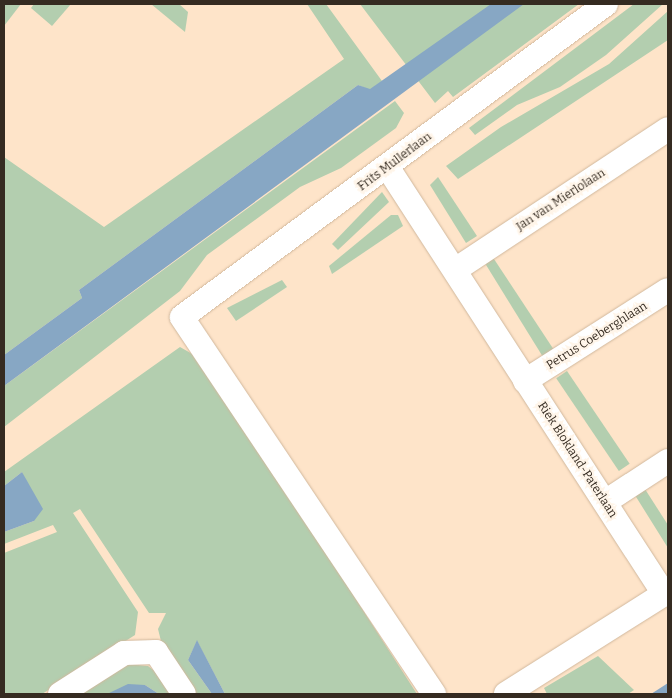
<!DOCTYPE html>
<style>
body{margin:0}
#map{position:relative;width:672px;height:698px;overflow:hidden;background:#fee4c9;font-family:Bitter,serif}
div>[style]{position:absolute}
.green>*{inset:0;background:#b3ceaf;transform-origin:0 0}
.water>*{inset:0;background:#87a7c4}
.roads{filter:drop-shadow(0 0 1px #d1b89d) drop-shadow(0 0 1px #d1b89d)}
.minor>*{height:24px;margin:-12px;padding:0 12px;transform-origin:12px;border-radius:12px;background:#fff}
span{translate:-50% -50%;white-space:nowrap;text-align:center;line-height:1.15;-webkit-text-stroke:4.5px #fff5e9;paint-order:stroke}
.street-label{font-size:12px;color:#352b21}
.frame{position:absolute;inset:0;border:5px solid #352b21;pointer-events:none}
</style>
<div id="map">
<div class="green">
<i style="clip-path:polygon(4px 4px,21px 4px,4px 26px)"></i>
<i style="clip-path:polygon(34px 4px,71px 4px,52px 26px,31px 8px)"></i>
<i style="clip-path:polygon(151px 4px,179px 4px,188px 12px,185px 32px)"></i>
<i style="clip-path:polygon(307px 4px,326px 4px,382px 81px,370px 90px,358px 85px,79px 290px,82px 298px,4px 355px,4px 157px,104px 227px,344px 59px)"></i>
<i style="clip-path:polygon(360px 4px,579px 4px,453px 97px,448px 91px,435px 103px)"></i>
<i style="clip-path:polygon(634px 4px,663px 4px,606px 55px,560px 87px,517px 105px,475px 135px,469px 128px)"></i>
<i style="clip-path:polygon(668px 11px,668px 40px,458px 179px,446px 166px,501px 127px,609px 64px)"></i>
<i style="clip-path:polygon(395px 101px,404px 113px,396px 128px,341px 168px,300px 187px,207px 255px,180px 291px,4px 427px,4px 386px)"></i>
<i style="clip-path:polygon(438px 177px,477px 236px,466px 243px,430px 185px)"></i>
<i style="clip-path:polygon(382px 192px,389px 202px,338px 250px,332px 244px)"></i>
<i style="clip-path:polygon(391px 215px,398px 215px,403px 226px,332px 274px,329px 266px)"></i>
<i style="clip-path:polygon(492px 256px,554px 350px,543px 357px,483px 260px)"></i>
<i style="clip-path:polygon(282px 280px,287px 287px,236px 321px,227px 308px)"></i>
<i style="clip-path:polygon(180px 347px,201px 359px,417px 694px,225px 694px,197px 641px,188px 660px,212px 694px,195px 694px,161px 641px,158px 629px,166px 613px,149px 613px,80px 509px,73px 513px,138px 612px,135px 635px,42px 694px,4px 694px,4px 553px,57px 532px,53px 525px,4px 544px,4px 532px,34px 521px,22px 472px,4px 486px,4px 472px)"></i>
<i style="left:567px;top:371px;width:112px;height:13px;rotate:56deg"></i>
<i style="clip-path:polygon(643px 486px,668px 525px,668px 548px,633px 492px)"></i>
<i style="clip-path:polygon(598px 656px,634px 690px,628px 694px,547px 694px,544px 688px)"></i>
<i style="clip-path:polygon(126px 664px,148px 666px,164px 678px,175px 694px,159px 694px,145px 685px,107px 694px,74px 694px)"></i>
</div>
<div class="water">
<i style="clip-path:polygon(491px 4px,524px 4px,4px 386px,4px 355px,82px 298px,79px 290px,358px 85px,370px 89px)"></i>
<i style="clip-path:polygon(22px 472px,43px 509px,34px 521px,4px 532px,4px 486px)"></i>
<i style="clip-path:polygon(197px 640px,200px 646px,225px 694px,212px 694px,188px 660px)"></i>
<i style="clip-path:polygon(668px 683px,668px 694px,651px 694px)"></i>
<i style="clip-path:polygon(128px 684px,145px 685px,159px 694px,107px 694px)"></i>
</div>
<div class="roads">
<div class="minor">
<i style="left:388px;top:168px;width:508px;rotate:57.06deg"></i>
<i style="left:664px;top:594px;width:187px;rotate:147.7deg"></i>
<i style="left:455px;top:270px;width:255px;rotate:-33.5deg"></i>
<i style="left:525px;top:381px;width:169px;rotate:-32.5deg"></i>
<i style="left:605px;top:502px;width:75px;rotate:-33.1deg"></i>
<i style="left:60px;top:694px;width:76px;rotate:-32.6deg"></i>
<i style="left:124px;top:653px;width:32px;rotate:-2deg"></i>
<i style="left:156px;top:652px;width:50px;rotate:56.3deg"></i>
<i style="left:434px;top:694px;width:453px;rotate:-123.8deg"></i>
<i style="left:182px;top:317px;width:527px;rotate:-36.44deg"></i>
</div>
</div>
<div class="street-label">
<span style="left:395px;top:162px;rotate:-37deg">Frits Mullerlaan</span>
<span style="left:561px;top:200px;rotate:-33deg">Jan van Mierlolaan</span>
<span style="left:597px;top:336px;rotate:-32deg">Petrus Coeberghlaan</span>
<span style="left:577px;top:460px;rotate:57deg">Riek Blokland-Paterlaan</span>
</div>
<div class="frame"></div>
</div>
